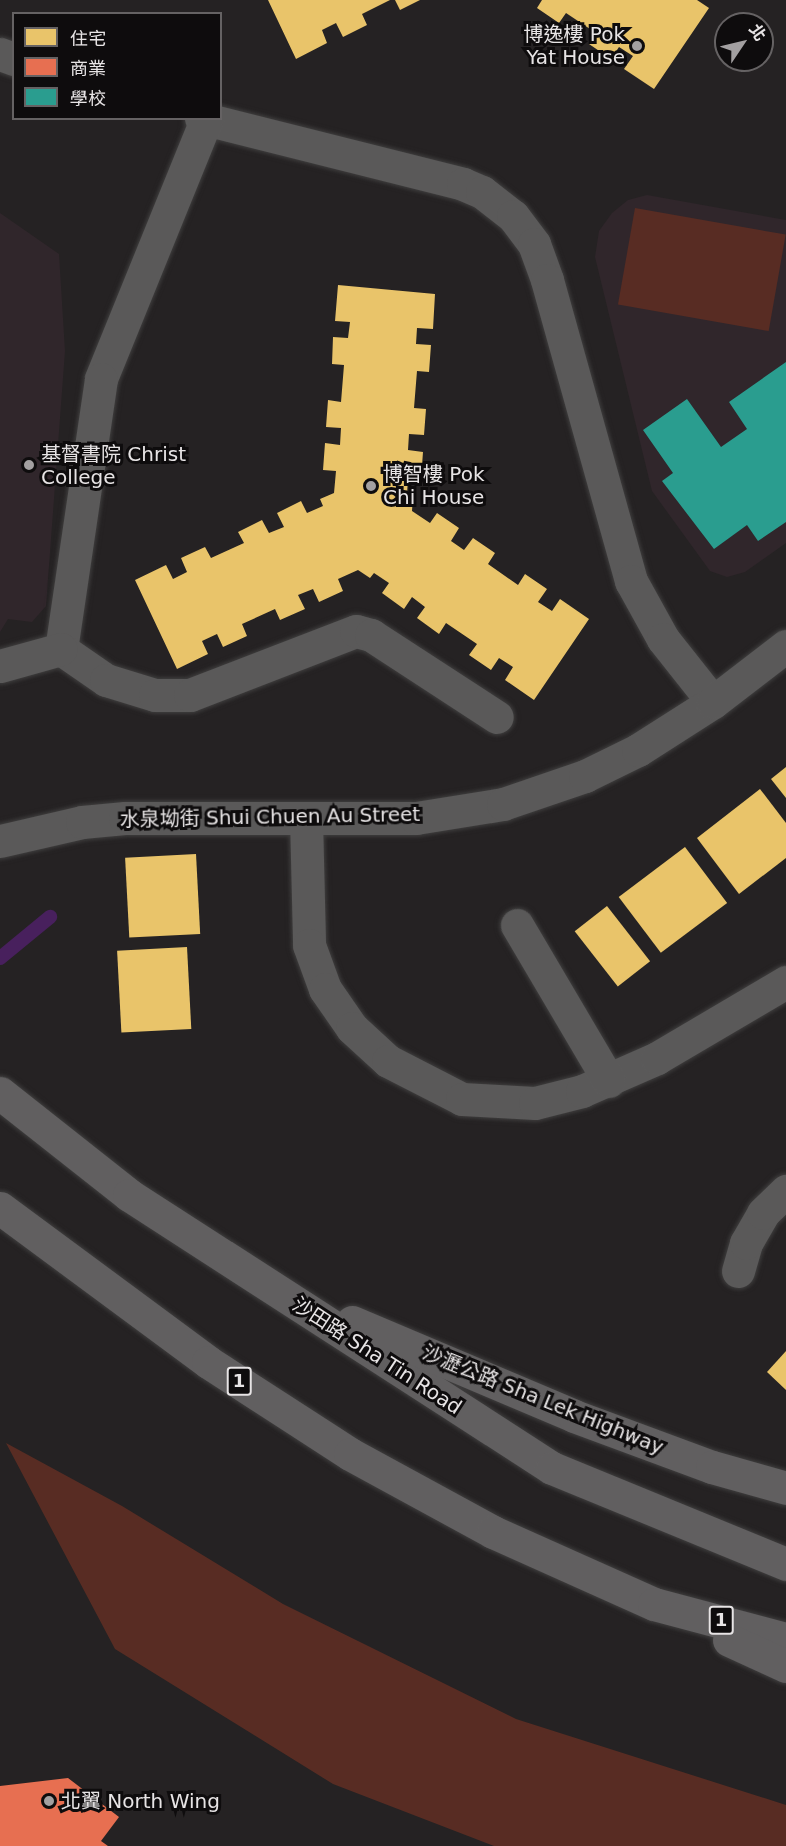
<!DOCTYPE html>
<meta charset="utf-8">
<style>
body{margin:0}
#map{position:relative;width:786px;height:1846px;overflow:hidden;background:#252223;font-family:"DejaVu Sans","Noto Sans TC",sans-serif}
div>[style]{position:absolute}
.built>*{inset:0;background:#30262b}
.green>*{inset:0;background:#582c23;transform-origin:0 0}
.homes>*{inset:0;background:#e9c46a;transform-origin:0 0}
.shops>*{inset:0;background:#e76f51}
.schools>*{inset:0;background:#2a9d8f}
.stream>*{height:14px;margin:-7px;padding:0 7px;transform-origin:7px;border-radius:7px;background:#48205d}
.roads{filter:drop-shadow(0 0 2px #3f3e3e) drop-shadow(0 0 2px #3f3e3e)}
.minor>*{height:33px;margin:-16.5px;padding:0 16.5px;transform-origin:16.5px;border-radius:16.5px;background:#5a5959}
.highway>*{height:33px;margin:-16.5px;padding:0 16.5px;transform-origin:16.5px;border-radius:16.5px;background:#615f60}
.dots>*{width:16px;height:16px;translate:-50% -50%;box-sizing:border-box;border:3px solid #0e0c0d;border-radius:50%}
span{translate:-50% -50%;white-space:nowrap;text-align:center;line-height:1.15;-webkit-text-stroke:6px #0e0c0d;paint-order:stroke}
.shield-label span{padding:2px 4px;background:#0e0c0d;border:2px solid;border-radius:4px;-webkit-text-stroke-width:0}
.shield-label{font-size:18px;color:#e7e4e5;font-weight:700}
.poi-label{font-size:20px;color:#e7e4e5}
.right{translate:-100% -50%;text-align:right}
.left{translate:0 -50%;text-align:left}
.street-label{font-size:20px;color:#e7e4e5}
.legend{position:absolute;left:12px;top:12px;width:210px;height:108px;box-sizing:border-box;background:#0e0c0d;border:2px solid #656263;margin:0;padding:8px 10px;list-style:none;font-size:18px;color:#e7e4e5}
.legend li{display:flex;align-items:center;gap:12px;height:30px}
.legend b{width:30px;border:2px solid #656263}
.north{position:absolute;left:714px;top:12px;width:60px;height:60px;box-sizing:border-box;background:#0e0c0d;border:2px solid #656263;border-radius:50%;rotate:55deg;font-size:16px;font-weight:700;line-height:24px;text-align:center;color:#e7e4e5}
.north::after{content:'';display:block;margin:auto;width:21px;height:27px;background:#a3a0a1;clip-path:polygon(50% 0,100% 100%,50% 72%,0 100%)}
</style>
<div id="map">
<div class="built">
<i style="clip-path:polygon(647px 195px,786px 220px,786px 543px,745px 572px,727px 577px,710px 571px,652px 491px,595px 257px,599px 231px,612px 213px,628px 200px)"></i>
<i style="clip-path:polygon(0 213px,59px 254px,65px 351px,46px 606px,32px 622px,8px 619px,0 632px)"></i>
</div>
<div class="green">
<i style="left:635px;top:208px;width:153px;height:98px;rotate:10deg"></i>
<i style="clip-path:polygon(6px 1443px,122px 1506px,283px 1604px,516px 1719px,786px 1805px,786px 1846px,494px 1846px,333px 1784px,115px 1649px)"></i>
</div>
<div class="homes">
<i style="clip-path:polygon(268px 0,390px 0,362px 14px,367px 25px,343px 37px,336px 23px,322px 30px,327px 43px,296px 59px)"></i>
<i style="clip-path:polygon(395px 0,420px 0,400px 10px)"></i>
<i style="clip-path:polygon(542px 0,697px 0,709px 8px,654px 89px,624px 69px,633px 56px,619px 47px,611px 59px,589px 44px,596px 33px,566px 13px,559px 23px,537px 8px)"></i>
<i style="clip-path:polygon(338px 285px,435px 294px,433px 329px,417px 328px,416px 344px,431px 345px,429px 372px,417px 371px,414px 408px,426px 409px,424px 435px,409px 434px,408px 450px,423px 452px,421px 479px,408px 477px,407px 495px,413px 496px,412px 511px,430px 523px,437px 513px,459px 528px,451px 541px,464px 550px,473px 538px,495px 553px,488px 564px,518px 585px,525px 574px,547px 589px,538px 602px,552px 611px,560px 599px,589px 619px,534px 700px,505px 680px,513px 667px,499px 658px,491px 670px,469px 655px,477px 644px,446px 623px,439px 634px,417px 618px,425px 607px,412px 597px,404px 609px,382px 593px,389px 583px,374px 573px,370px 578px,358px 570px,338px 579px,343px 591px,319px 602px,313px 589px,298px 595px,305px 609px,280px 620px,275px 609px,242px 624px,247px 636px,223px 647px,217px 634px,202px 641px,208px 654px,177px 669px,135px 580px,166px 565px,173px 579px,187px 572px,181px 558px,205px 547px,211px 558px,244px 543px,238px 532px,262px 520px,269px 533px,284px 527px,277px 513px,301px 501px,307px 513px,323px 506px,320px 499px,334px 493px,336px 471px,323px 470px,325px 443px,340px 445px,341px 428px,326px 427px,328px 400px,341px 402px,344px 365px,332px 364px,333px 337px,348px 338px,350px 322px,335px 321px)"></i>
<i style="clip-path:polygon(786px 767px,786px 798px,771px 779px)"></i>
<i style="clip-path:polygon(760px 789px,786px 823px,786px 858px,739px 894px,697px 838px)"></i>
<i style="left:685px;top:847px;width:70px;height:83px;rotate:53deg"></i>
<i style="left:196px;top:854px;width:80px;height:71px;rotate:87deg"></i>
<i style="left:607px;top:906px;width:70px;height:41px;rotate:52deg"></i>
<i style="left:187px;top:947px;width:82px;height:70px;rotate:87deg"></i>
<i style="clip-path:polygon(786px 1351px,786px 1390px,767px 1372px)"></i>
</div>
<div class="shops">
<i style="clip-path:polygon(68px 1778px,119px 1817px,101px 1841px,108px 1846px,0 1846px,0 1786px)"></i>
</div>
<div class="schools">
<i style="clip-path:polygon(786px 362px,786px 522px,758px 541px,747px 525px,714px 549px,662px 481px,673px 473px,643px 430px,687px 399px,721px 447px,747px 429px,729px 402px)"></i>
</div>
<div class="stream">
<i style="left:0;top:958px;width:65px;rotate:-39.4deg"></i>
</div>
<div class="roads">
<div class="minor">
<i style="left:0;top:54px;width:15px;rotate:20deg"></i>
<i style="left:201px;top:118px;width:270px;rotate:14.1deg"></i>
<i style="left:463px;top:184px;width:21px;rotate:23deg"></i>
<i style="left:482px;top:192px;width:39px;rotate:38deg"></i>
<i style="left:513px;top:216px;width:35px;rotate:53deg"></i>
<i style="left:534px;top:244px;width:38px;rotate:70deg"></i>
<i style="left:547px;top:280px;width:313px;rotate:74.4deg"></i>
<i style="left:631px;top:581px;width:66px;rotate:61.1deg"></i>
<i style="left:663px;top:639px;width:80px;rotate:51.6deg"></i>
<i style="left:206px;top:120px;width:279px;rotate:112.1deg"></i>
<i style="left:101px;top:379px;width:273px;rotate:98.4deg"></i>
<i style="left:61px;top:649px;width:55px;rotate:34.6deg"></i>
<i style="left:106px;top:680px;width:51px;rotate:17deg"></i>
<i style="left:155px;top:695px;width:35px"></i>
<i style="left:190px;top:695px;width:178px;rotate:-21.1deg"></i>
<i style="left:356px;top:631px;width:16px;rotate:15deg"></i>
<i style="left:371px;top:635px;width:150px;rotate:33.1deg"></i>
<i style="left:0;top:666px;width:63px;rotate:-15.6deg"></i>
<i style="left:306px;top:818px;width:127px;rotate:88.6deg"></i>
<i style="left:309px;top:945px;width:47px;rotate:70deg"></i>
<i style="left:325px;top:989px;width:47px;rotate:55.3deg"></i>
<i style="left:352px;top:1028px;width:49px;rotate:42.5deg"></i>
<i style="left:388px;top:1061px;width:83px;rotate:27.2deg"></i>
<i style="left:462px;top:1099px;width:73px;rotate:3.1deg"></i>
<i style="left:535px;top:1103px;width:49px;rotate:-14.3deg"></i>
<i style="left:582px;top:1091px;width:82px;rotate:-23.7deg"></i>
<i style="left:657px;top:1058px;width:150px;rotate:-30.5deg"></i>
<i style="left:0;top:841px;width:84px;rotate:-13deg"></i>
<i style="left:82px;top:822px;width:43px;rotate:-5.3deg"></i>
<i style="left:125px;top:818px;width:291px"></i>
<i style="left:416px;top:818px;width:88px;rotate:-9.1deg"></i>
<i style="left:503px;top:804px;width:87px;rotate:-18.9deg"></i>
<i style="left:585px;top:776px;width:59px;rotate:-26.1deg"></i>
<i style="left:638px;top:750px;width:89px;rotate:-32.6deg"></i>
<i style="left:713px;top:702px;width:92px;rotate:-37.5deg"></i>
<i style="left:517px;top:925px;width:181px;rotate:59.5deg"></i>
<i style="left:738px;top:1271px;width:29px;rotate:-74deg"></i>
<i style="left:746px;top:1243px;width:34px;rotate:-60deg"></i>
<i style="left:763px;top:1213px;width:32px;rotate:-44deg"></i>
</div>
<div class="highway">
<i style="left:0;top:1093px;width:164px;rotate:38.3deg"></i>
<i style="left:129px;top:1195px;width:503px;rotate:32.84deg"></i>
<i style="left:552px;top:1468px;width:253px;rotate:22.3deg"></i>
<i style="left:0;top:1208px;width:259px;rotate:36.5deg"></i>
<i style="left:208px;top:1362px;width:169px;rotate:32.9deg"></i>
<i style="left:350px;top:1454px;width:163px;rotate:28.6deg"></i>
<i style="left:493px;top:1532px;width:176px;rotate:24.1deg"></i>
<i style="left:654px;top:1604px;width:137px;rotate:14.9deg"></i>
<i style="left:352px;top:1322px;width:241px;rotate:22.9deg"></i>
<i style="left:574px;top:1416px;width:147px;rotate:20.3deg"></i>
<i style="left:712px;top:1467px;width:77px;rotate:15.8deg"></i>
<i style="left:729px;top:1640px;width:63px;rotate:24.5deg"></i>
</div>
</div>
<div class="dots">
<i style="left:637px;top:46px;background:#a3a0a1"></i>
<i style="left:29px;top:465px;background:#a3a0a1"></i>
<i style="left:371px;top:486px;background:#a3a0a1"></i>
<i style="left:49px;top:1801px;background:#a3a0a1"></i>
</div>
<div class="shield-label">
<span style="left:239px;top:1381px">1</span>
<span style="left:721px;top:1620px">1</span>
</div>
<div class="poi-label">
<span class="right" style="left:625px;top:46px">博逸樓 Pok<br>Yat House</span>
<span class="left" style="left:41px;top:466px">基督書院 Christ<br>College</span>
<span class="left" style="left:383px;top:486px">博智樓 Pok<br>Chi House</span>
<span class="left" style="left:61px;top:1801px">北翼 North Wing</span>
</div>
<div class="street-label">
<span style="left:270px;top:817px;rotate:-1deg">水泉坳街 Shui Chuen Au Street</span>
<span style="left:377px;top:1356px;rotate:33deg">沙田路 Sha Tin Road</span>
<span style="left:543px;top:1400px;rotate:22deg">沙瀝公路 Sha Lek Highway</span>
</div>
<ul class="legend">
<li><b style="height:16px;background:#e9c46a"></b>住宅</li>
<li><b style="height:16px;background:#e76f51"></b>商業</li>
<li><b style="height:16px;background:#2a9d8f"></b>學校</li>
</ul>
<div class="north">北</div>
</div>
